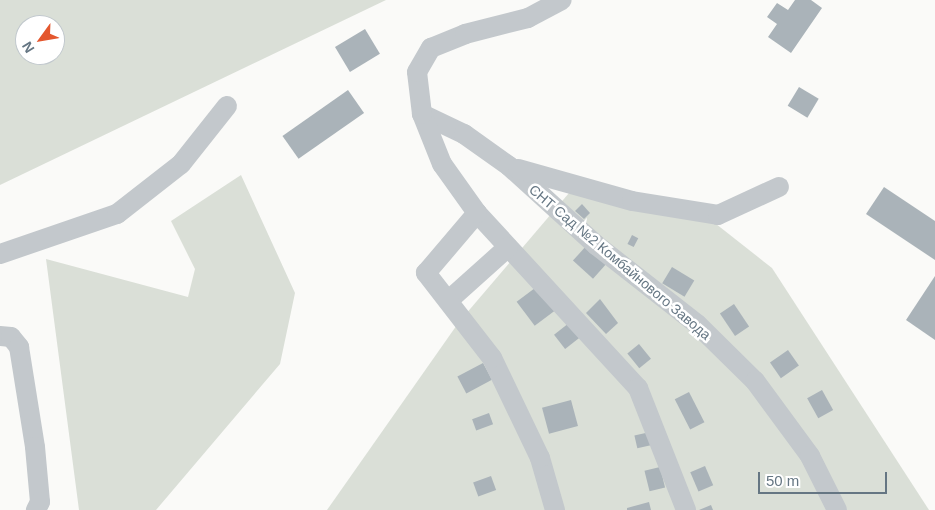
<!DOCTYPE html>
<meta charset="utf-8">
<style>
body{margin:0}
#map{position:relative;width:935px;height:510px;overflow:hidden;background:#fafaf8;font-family:Helvetica,sans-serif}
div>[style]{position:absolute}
.green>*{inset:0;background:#dadfd7}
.building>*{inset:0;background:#aab3b9;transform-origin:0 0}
.minor>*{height:20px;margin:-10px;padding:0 10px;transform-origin:10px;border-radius:10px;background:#c3c8cc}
span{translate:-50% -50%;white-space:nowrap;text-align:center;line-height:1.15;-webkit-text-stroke:5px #fff;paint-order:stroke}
.street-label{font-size:14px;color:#657683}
.north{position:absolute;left:15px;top:15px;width:50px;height:50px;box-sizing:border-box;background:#fff;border:1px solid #c1c8cd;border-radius:50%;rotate:238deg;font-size:14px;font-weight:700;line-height:20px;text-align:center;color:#657683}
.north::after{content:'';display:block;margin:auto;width:18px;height:22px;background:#e4572e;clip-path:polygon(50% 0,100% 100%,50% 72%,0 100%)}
.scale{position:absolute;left:758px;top:472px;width:129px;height:22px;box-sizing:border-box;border:2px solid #657683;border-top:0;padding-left:6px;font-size:15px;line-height:18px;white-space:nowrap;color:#657683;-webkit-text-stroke:4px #fff;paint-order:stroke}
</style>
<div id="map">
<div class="green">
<i style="clip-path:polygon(evenodd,0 0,386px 0,0 185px,0 0,25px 25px,55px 25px,55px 55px,25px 55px,25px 25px)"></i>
<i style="clip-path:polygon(241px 175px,295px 293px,280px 364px,156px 510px,79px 510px,46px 259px,188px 297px,195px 269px,171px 221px)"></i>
<i style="clip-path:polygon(569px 193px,711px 220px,772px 268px,929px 510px,327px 510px,459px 322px)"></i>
</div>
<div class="building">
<i style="clip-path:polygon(795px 0,811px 0,822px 8px,791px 53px,768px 37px,777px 24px,767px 17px,777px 3px,788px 10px)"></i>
<i style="left:365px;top:29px;width:29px;height:35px;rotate:59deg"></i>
<i style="left:799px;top:87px;width:23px;height:22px;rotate:31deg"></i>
<i style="left:348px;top:90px;width:28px;height:80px;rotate:55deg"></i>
<i style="clip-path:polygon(884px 187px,935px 221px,935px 260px,866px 214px)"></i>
<i style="clip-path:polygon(582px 204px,590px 213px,584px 219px,575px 211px)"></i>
<i style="left:632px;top:235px;width:7px;height:10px;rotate:27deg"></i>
<i style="left:587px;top:245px;width:27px;height:21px;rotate:42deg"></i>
<i style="left:672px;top:267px;width:26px;height:19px;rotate:31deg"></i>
<i style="clip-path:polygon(935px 276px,935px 340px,906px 320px)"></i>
<i style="left:539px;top:285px;width:30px;height:28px;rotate:53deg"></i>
<i style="clip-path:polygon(600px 299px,618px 323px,606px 334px,586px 313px)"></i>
<i style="left:734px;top:304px;width:27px;height:17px;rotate:56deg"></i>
<i style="left:569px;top:323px;width:18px;height:19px;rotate:52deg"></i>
<i style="left:639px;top:344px;width:19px;height:15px;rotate:51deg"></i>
<i style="left:788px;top:350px;width:19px;height:22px;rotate:55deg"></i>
<i style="left:483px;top:363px;width:19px;height:29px;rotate:62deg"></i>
<i style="left:822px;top:390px;width:23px;height:17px;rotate:61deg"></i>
<i style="left:689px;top:392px;width:34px;height:16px;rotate:63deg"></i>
<i style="left:571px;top:400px;width:27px;height:30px;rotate:75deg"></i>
<i style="left:489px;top:413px;width:12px;height:18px;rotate:70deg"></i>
<i style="left:650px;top:432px;width:13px;height:16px;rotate:77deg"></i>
<i style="left:705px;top:466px;width:21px;height:16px;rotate:67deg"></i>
<i style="left:660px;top:467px;width:21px;height:16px;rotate:76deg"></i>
<i style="left:491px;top:476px;width:15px;height:19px;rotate:70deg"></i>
<i style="clip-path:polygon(649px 502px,651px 510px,627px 510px,627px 508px)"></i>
<i style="clip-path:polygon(711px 505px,713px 510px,699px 510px)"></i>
</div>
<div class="minor">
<i style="left:422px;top:114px;width:47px;rotate:25.5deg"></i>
<i style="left:464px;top:134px;width:55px;rotate:35.4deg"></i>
<i style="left:509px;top:166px;width:118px;rotate:42.2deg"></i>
<i style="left:596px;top:245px;width:128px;rotate:38deg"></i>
<i style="left:697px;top:324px;width:81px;rotate:44.5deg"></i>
<i style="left:755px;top:381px;width:93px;rotate:53.7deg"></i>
<i style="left:810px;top:456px;width:60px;rotate:63.4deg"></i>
<i style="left:518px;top:169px;width:118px;rotate:15.7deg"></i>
<i style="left:632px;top:201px;width:87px;rotate:9.2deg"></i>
<i style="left:718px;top:215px;width:67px;rotate:-24.7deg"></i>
<i style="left:477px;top:213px;width:238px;rotate:47.4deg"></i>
<i style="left:638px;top:388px;width:131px;rotate:68.5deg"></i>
<i style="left:0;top:254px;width:124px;rotate:-18.9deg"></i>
<i style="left:117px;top:214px;width:81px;rotate:-38deg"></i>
<i style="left:181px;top:164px;width:74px;rotate:-51.6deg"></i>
<i style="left:449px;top:300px;width:79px;rotate:-41.9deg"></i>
<i style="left:0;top:336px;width:11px;rotate:5deg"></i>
<i style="left:11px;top:337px;width:13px;rotate:51deg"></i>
<i style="left:19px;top:347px;width:101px;rotate:80.9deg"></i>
<i style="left:35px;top:447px;width:55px;rotate:84.8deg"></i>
<i style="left:40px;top:502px;width:9px;rotate:117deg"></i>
<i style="left:555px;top:510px;width:54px;rotate:-106.1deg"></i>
<i style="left:540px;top:458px;width:111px;rotate:-115.6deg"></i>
<i style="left:492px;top:358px;width:108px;rotate:-127.8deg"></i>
<i style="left:426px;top:273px;width:79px;rotate:-49.6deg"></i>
<i style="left:477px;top:213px;width:60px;rotate:-125.5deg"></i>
<i style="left:442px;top:164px;width:54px;rotate:-111.8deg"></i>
<i style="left:422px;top:114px;width:42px;rotate:-96.8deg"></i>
<i style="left:417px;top:72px;width:28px;rotate:-60deg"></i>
<i style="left:431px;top:48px;width:37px;rotate:-22deg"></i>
<i style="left:465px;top:34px;width:65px;rotate:-14.3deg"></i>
<i style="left:528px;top:18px;width:38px;rotate:-28deg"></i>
</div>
<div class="street-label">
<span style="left:620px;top:262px;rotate:40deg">СНТ Сад №2 Комбайнового Завода</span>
</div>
<div class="north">N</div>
<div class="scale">50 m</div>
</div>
